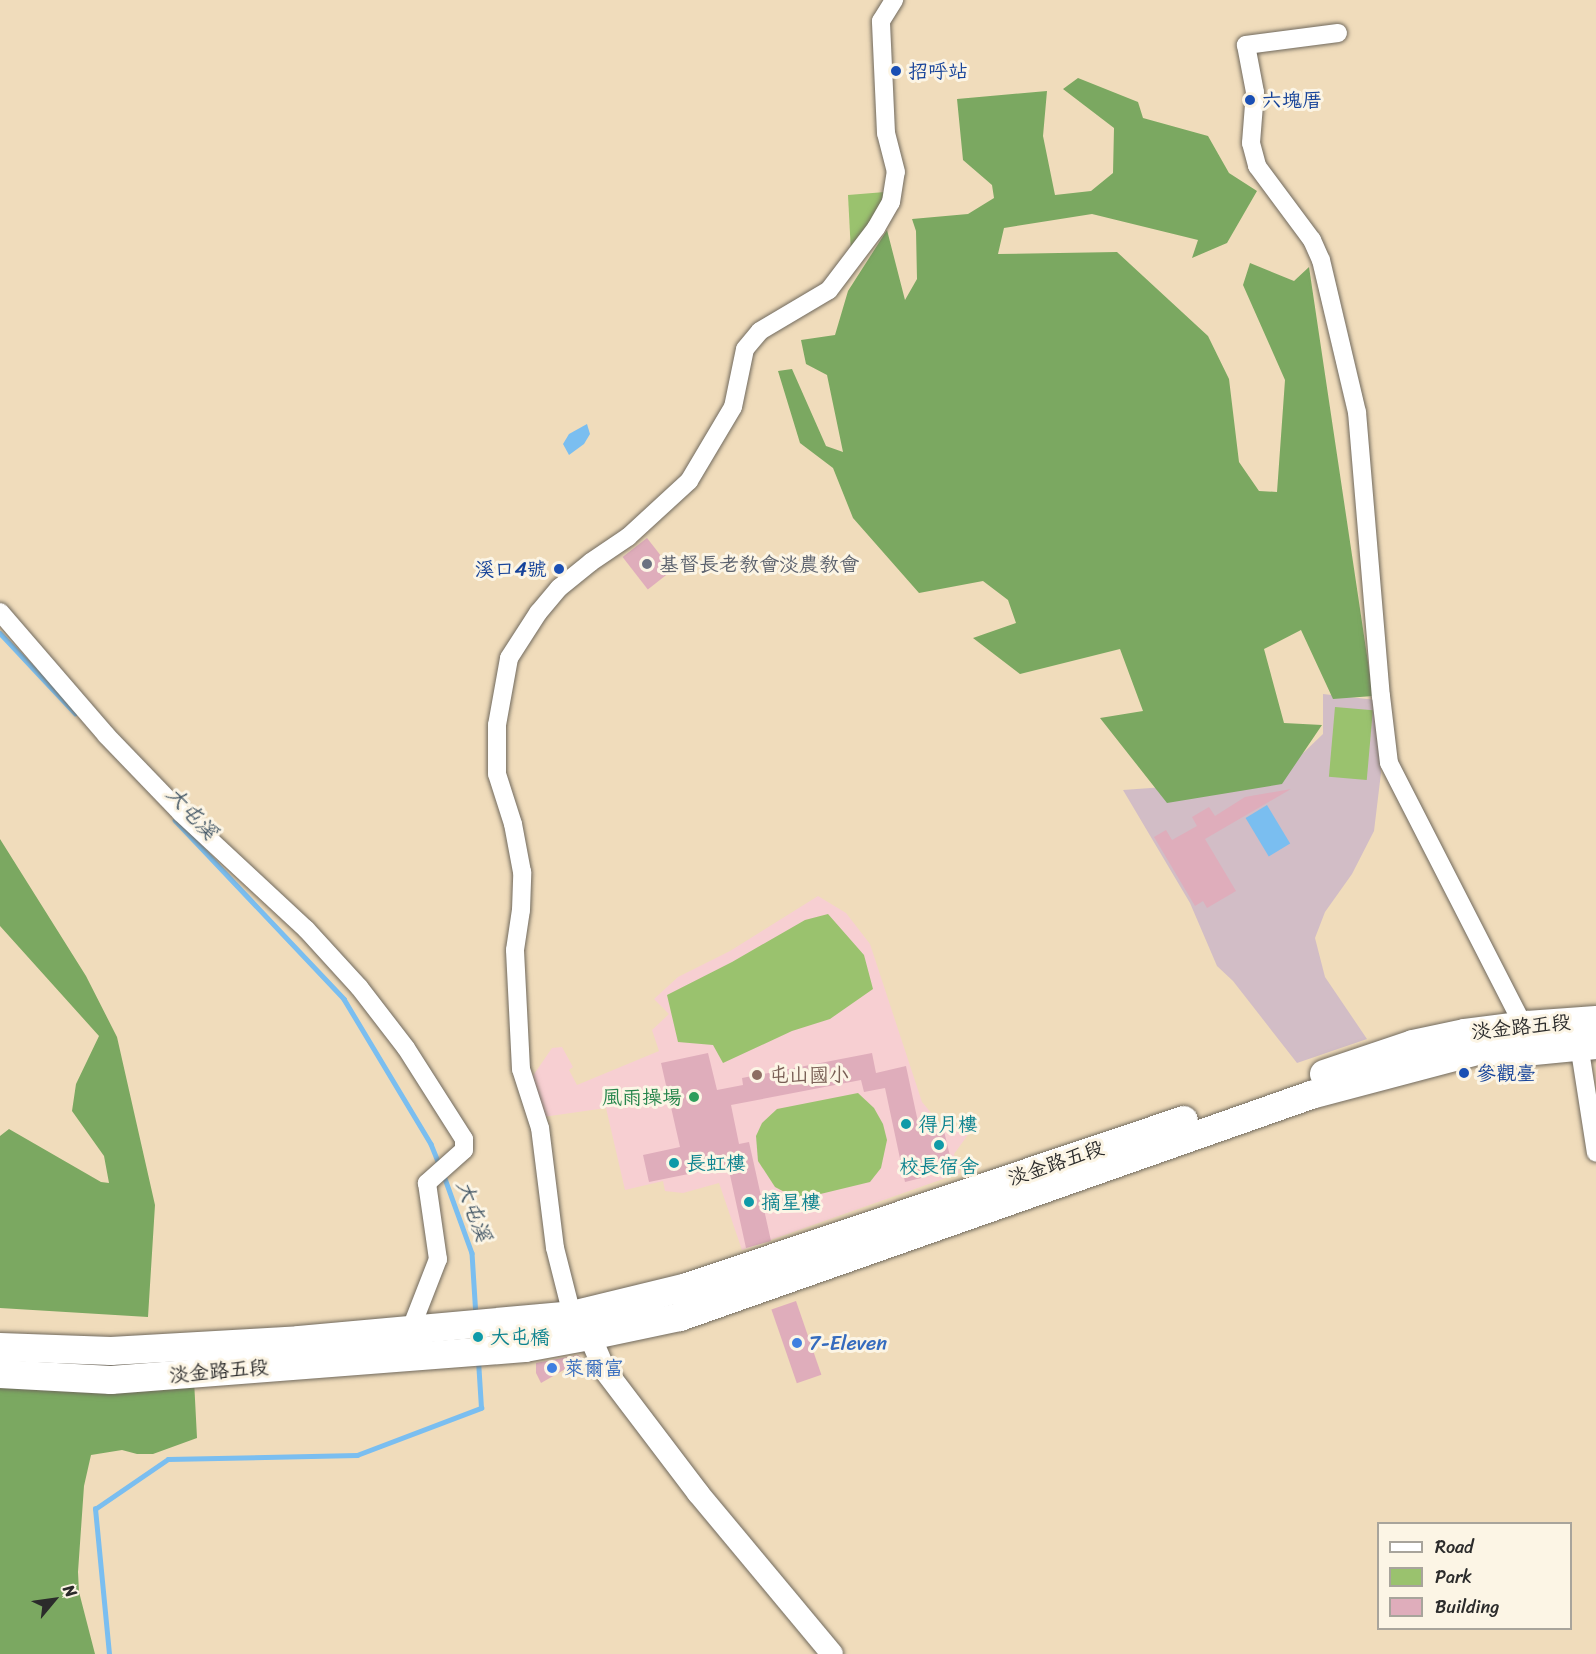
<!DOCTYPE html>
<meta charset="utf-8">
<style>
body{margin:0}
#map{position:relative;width:1596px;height:1654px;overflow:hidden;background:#f0dcbb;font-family:Sriracha,"LXGW WenKai TC",sans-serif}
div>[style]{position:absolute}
.built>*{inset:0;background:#f7cfd2}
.industrial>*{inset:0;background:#d2bdc6}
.green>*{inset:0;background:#9ac26e;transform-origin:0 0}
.forest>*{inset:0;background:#7ba861}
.water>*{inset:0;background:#7abef0;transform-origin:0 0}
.stream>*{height:4.5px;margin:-2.25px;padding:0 2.25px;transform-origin:2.25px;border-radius:2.25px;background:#7abef0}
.building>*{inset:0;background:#dfadbb;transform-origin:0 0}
.roads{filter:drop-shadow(0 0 2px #70695d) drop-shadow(0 0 2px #70695d)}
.minor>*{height:18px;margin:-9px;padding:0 9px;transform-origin:9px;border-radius:9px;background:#fff}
.tertiary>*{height:22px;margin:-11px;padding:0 11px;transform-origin:11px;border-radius:11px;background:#fff}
.primary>*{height:28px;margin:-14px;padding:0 14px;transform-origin:14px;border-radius:14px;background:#fff}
.dots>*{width:16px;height:16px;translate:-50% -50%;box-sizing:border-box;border:3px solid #fcf5e5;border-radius:50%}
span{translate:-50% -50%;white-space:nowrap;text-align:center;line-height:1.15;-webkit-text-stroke:6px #fcf5e5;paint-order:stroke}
.transit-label{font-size:20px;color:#164399}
.left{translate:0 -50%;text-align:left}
.right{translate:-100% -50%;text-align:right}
.worship-label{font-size:20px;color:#5b616d}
.street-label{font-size:20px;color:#2b2b2b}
.education-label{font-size:20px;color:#785e54}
.leisure-label{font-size:20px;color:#27864d}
.culture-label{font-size:20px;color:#0d838f}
.shop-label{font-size:20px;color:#366cbe}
.water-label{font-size:21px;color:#435766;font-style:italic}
.legend{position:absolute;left:1377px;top:1522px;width:195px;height:108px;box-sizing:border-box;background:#fcf5e5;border:2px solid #a8a49b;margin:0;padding:8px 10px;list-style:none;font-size:18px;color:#2b2b2b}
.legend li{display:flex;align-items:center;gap:12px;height:30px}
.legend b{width:30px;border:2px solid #a8a49b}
.north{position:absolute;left:24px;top:1570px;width:60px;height:60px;-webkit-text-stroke:4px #fcf5e5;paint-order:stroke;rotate:61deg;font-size:16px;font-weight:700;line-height:24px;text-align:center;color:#2b2b2b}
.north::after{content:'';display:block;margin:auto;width:21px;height:27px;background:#2b2b2b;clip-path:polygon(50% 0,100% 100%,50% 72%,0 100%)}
</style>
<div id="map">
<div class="built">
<i style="clip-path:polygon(818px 896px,846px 913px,870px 944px,922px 1102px,943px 1127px,970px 1132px,954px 1154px,960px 1173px,742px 1250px,719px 1183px,683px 1193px,665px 1191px,663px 1181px,625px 1190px,606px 1108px,543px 1117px,530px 1080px,552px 1048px,562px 1047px,573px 1067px,569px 1070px,577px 1085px,659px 1051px,652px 1030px,669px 1014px,654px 999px,678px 977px,730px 951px)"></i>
</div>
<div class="industrial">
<i style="clip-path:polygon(1323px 694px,1376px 700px,1381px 773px,1374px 831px,1352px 874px,1325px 912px,1315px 938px,1325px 977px,1367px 1039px,1297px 1063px,1233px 981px,1217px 966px,1190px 903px,1123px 790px,1276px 779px,1323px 734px)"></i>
</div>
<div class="green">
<i style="clip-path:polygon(885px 192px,874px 218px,851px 253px,848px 195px)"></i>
<i style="left:1335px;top:707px;width:38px;height:70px;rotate:5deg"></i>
<i style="clip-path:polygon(828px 914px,864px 955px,873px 989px,830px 1019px,792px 1031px,723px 1063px,713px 1045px,678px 1042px,667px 995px,732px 962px,805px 920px)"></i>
<i style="clip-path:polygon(858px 1093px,874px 1108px,883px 1124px,887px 1140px,881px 1168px,870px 1182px,808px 1197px,794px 1197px,775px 1187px,758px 1161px,756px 1136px,762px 1123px,777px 1109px)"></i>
</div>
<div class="forest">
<i style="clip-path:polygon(1078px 78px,1138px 102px,1143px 118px,1208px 136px,1229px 173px,1257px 191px,1227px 243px,1192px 258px,1198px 240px,1092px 214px,1004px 228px,998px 254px,1117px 252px,1208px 336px,1229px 379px,1239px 462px,1259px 491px,1277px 492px,1285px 380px,1243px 285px,1250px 263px,1294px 281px,1309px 267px,1373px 696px,1333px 699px,1301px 630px,1264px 649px,1284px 723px,1322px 725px,1282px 784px,1167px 803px,1100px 718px,1143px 711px,1120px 649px,1020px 674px,973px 638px,1016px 623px,1008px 600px,983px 581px,919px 593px,853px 518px,833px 468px,800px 443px,778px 371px,792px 369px,826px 446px,843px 452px,827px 375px,806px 364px,801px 340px,835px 335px,848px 291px,887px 230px,905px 300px,917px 279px,916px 231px,912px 219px,968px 214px,994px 198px,992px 185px,963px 160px,957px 99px,1047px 91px,1043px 136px,1055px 195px,1091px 191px,1113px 173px,1114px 128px,1063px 89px)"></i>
<i style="clip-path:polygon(0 839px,86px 976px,117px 1037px,155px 1205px,148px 1317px,0 1308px,0 1136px,9px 1129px,101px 1182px,109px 1183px,104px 1156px,72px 1111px,76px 1084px,99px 1036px,0 926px)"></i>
<i style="clip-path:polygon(0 1380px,194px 1380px,197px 1438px,153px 1454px,137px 1454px,122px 1450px,91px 1455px,84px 1486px,78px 1572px,79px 1592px,95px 1654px,0 1654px)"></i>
</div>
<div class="water">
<i style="clip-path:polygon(587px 424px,590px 434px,584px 444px,569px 455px,563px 444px,569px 434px)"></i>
<i style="left:1267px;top:805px;width:45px;height:25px;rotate:59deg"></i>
</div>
<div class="stream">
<i style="left:0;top:633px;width:110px;rotate:46.8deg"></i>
<i style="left:175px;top:820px;width:246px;rotate:46.6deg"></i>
<i style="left:344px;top:999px;width:169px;rotate:59deg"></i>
<i style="left:431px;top:1144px;width:24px;rotate:68deg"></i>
<i style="left:443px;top:1173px;width:85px;rotate:70.1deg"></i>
<i style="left:472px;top:1253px;width:63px;rotate:86.4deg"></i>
<i style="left:109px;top:1654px;width:146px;rotate:-95.5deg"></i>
<i style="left:95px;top:1509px;width:88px;rotate:-34.4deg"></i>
<i style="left:168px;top:1459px;width:189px;rotate:-1.2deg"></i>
<i style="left:357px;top:1455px;width:133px;rotate:-20.8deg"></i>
<i style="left:481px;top:1408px;width:48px;rotate:-93.6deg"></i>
</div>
<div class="building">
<i style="left:647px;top:538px;width:41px;height:31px;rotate:52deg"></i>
<i style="clip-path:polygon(1291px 789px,1205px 839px,1236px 891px,1207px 908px,1203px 901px,1195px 906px,1154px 837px,1166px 830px,1172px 840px,1197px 826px,1192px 817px,1209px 807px,1215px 816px,1245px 797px)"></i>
<i style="clip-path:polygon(708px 1053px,717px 1090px,743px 1085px,742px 1078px,872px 1053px,876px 1073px,906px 1066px,921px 1136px,944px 1131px,950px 1156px,926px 1162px,929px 1176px,905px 1182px,885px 1088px,864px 1092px,861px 1080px,731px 1105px,739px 1144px,749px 1142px,771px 1241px,746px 1248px,728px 1166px,649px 1182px,643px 1155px,680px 1147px,661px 1063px)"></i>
<i style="left:796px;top:1301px;width:78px;height:26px;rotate:71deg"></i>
<i style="clip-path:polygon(578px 1355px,583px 1359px,541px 1383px,536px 1373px,536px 1363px)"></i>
</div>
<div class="roads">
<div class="minor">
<i style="left:1338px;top:33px;width:93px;rotate:172.6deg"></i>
<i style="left:1246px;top:45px;width:48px;rotate:79.2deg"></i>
<i style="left:1255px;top:92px;width:51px;rotate:94.5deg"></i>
<i style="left:1251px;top:143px;width:24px;rotate:75deg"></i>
<i style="left:1257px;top:166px;width:92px;rotate:53.4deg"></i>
<i style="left:1312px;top:240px;width:22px;rotate:66deg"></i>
<i style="left:1321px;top:260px;width:156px;rotate:76.7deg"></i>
<i style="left:1357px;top:412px;width:285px;rotate:85.2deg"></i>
<i style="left:1381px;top:696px;width:67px;rotate:83.2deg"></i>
<i style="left:1389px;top:763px;width:294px;rotate:62.9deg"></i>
<i style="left:1523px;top:1025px;width:10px;rotate:90deg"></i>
<i style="left:0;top:612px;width:162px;rotate:49.2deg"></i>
<i style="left:106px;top:735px;width:108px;rotate:46.1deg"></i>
<i style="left:181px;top:813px;width:171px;rotate:42.9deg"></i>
<i style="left:306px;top:929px;width:79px;rotate:47.6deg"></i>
<i style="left:359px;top:987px;width:77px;rotate:52.4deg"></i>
<i style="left:406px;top:1048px;width:108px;rotate:57.5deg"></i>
<i style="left:464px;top:1139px;width:11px;rotate:90deg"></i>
<i style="left:464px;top:1150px;width:50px;rotate:138.3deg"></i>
<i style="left:427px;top:1183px;width:77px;rotate:81.8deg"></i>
<i style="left:438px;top:1259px;width:77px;rotate:111.3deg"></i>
<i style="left:1578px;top:1038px;width:116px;rotate:81.1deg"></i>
<i style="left:572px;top:1315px;width:69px;rotate:-104.2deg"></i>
<i style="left:555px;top:1248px;width:121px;rotate:-97.1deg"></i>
<i style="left:540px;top:1128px;width:62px;rotate:-107.9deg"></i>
<i style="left:521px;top:1069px;width:119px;rotate:-92.9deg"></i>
<i style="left:515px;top:950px;width:40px;rotate:-81.5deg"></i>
<i style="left:521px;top:910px;width:38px;rotate:-88deg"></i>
<i style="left:522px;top:872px;width:49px;rotate:-100.6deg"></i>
<i style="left:513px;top:824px;width:52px;rotate:-107.7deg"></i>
<i style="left:497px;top:774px;width:49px;rotate:-90deg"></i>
<i style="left:497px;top:725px;width:68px;rotate:-79.8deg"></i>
<i style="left:509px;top:658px;width:54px;rotate:-57.2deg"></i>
<i style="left:538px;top:613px;width:33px;rotate:-50deg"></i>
<i style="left:559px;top:588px;width:41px;rotate:-39.1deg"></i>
<i style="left:591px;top:562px;width:45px;rotate:-34deg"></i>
<i style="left:628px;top:537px;width:83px;rotate:-42.6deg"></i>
<i style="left:689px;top:481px;width:86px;rotate:-59.3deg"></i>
<i style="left:733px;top:407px;width:59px;rotate:-78.3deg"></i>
<i style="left:745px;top:349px;width:23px;rotate:-50deg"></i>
<i style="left:760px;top:331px;width:80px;rotate:-30.7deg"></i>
<i style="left:829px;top:290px;width:78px;rotate:-52.8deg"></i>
<i style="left:876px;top:228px;width:30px;rotate:-60deg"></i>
<i style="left:891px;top:202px;width:30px;rotate:-81deg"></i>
<i style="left:896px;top:172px;width:40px;rotate:-104.4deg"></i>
<i style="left:886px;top:133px;width:112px;rotate:-92.6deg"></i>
<i style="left:881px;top:21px;width:25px;rotate:-58deg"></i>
</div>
<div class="tertiary">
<i style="left:581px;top:1325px;width:14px;rotate:51deg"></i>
<i style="left:590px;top:1336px;width:36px;rotate:67deg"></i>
<i style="left:604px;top:1369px;width:156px;rotate:52.8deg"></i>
<i style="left:698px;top:1493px;width:209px;rotate:50.2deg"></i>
</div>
<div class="primary">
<i style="left:1324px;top:1074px;width:94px;rotate:-18.6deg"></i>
<i style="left:1413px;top:1044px;width:53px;rotate:-11.9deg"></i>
<i style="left:1465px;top:1033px;width:63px;rotate:-7.4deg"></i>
<i style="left:1527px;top:1025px;width:69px;rotate:-4.1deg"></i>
<i style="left:0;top:1347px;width:111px;rotate:2.1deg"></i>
<i style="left:111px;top:1351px;width:188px;rotate:-3.3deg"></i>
<i style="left:299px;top:1340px;width:274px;rotate:-5.2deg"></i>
<i style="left:572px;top:1315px;width:118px;rotate:-13.7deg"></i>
<i style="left:687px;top:1287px;width:524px;rotate:-18.57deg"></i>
<i style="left:0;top:1374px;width:111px;rotate:3.1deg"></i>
<i style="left:111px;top:1380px;width:415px;rotate:-4.4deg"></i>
<i style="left:525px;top:1348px;width:66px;rotate:-10.5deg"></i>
<i style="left:590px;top:1336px;width:92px;rotate:-11.9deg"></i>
<i style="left:680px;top:1317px;width:669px;rotate:-19.38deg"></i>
<i style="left:1311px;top:1095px;width:173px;rotate:-14.8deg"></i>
<i style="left:1478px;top:1051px;width:46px;rotate:1.2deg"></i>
<i style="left:1524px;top:1052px;width:72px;rotate:-5.6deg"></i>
</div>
</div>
<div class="dots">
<i style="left:896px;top:71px;background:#1a4fb4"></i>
<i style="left:1250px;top:100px;background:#1a4fb4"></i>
<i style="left:647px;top:564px;background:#6b7280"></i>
<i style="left:559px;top:569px;background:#1a4fb4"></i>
<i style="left:1464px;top:1073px;background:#1a4fb4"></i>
<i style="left:757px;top:1075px;background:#8d6e63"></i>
<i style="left:694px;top:1097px;background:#2e9e5b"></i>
<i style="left:906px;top:1124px;background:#0f9aa8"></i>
<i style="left:939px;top:1145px;background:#0f9aa8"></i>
<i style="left:674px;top:1163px;background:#0f9aa8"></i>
<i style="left:749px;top:1202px;background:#0f9aa8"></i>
<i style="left:478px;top:1337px;background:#0f9aa8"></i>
<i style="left:797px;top:1343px;background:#3f7fe0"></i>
<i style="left:552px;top:1368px;background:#3f7fe0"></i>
</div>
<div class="transit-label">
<span class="left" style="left:908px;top:71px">招呼站</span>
<span class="left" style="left:1262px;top:100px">六塊厝</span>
<span class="right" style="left:547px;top:569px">溪口4號</span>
<span class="left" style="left:1476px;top:1073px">參觀臺</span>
</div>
<div class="worship-label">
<span class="left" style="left:659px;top:564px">基督長老教會淡農教會</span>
</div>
<div class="street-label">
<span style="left:1521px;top:1027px;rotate:-6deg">淡金路五段</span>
<span style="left:1056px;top:1163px;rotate:-19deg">淡金路五段</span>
<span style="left:219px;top:1371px;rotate:-5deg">淡金路五段</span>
</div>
<div class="education-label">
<span class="left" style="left:769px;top:1075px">屯山國小</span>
</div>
<div class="leisure-label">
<span class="right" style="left:682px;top:1097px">風雨操場</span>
</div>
<div class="culture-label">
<span class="left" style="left:918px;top:1124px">得月樓</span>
<span class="left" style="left:686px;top:1163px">長虹樓</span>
<span style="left:939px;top:1166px">校長宿舍</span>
<span class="left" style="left:761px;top:1202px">摘星樓</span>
<span class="left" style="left:490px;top:1337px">大屯橋</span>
</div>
<div class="shop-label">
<span class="left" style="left:809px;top:1343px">7-Eleven</span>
<span class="left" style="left:564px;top:1368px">萊爾富</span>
</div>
<div class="water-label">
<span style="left:192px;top:813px;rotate:47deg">大屯溪</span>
<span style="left:474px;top:1211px;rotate:70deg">大屯溪</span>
</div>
<ul class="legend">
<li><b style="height:8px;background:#fff"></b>Road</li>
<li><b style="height:16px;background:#9ac26e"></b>Park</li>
<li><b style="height:16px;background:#dfadbb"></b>Building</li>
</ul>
<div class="north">N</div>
</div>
